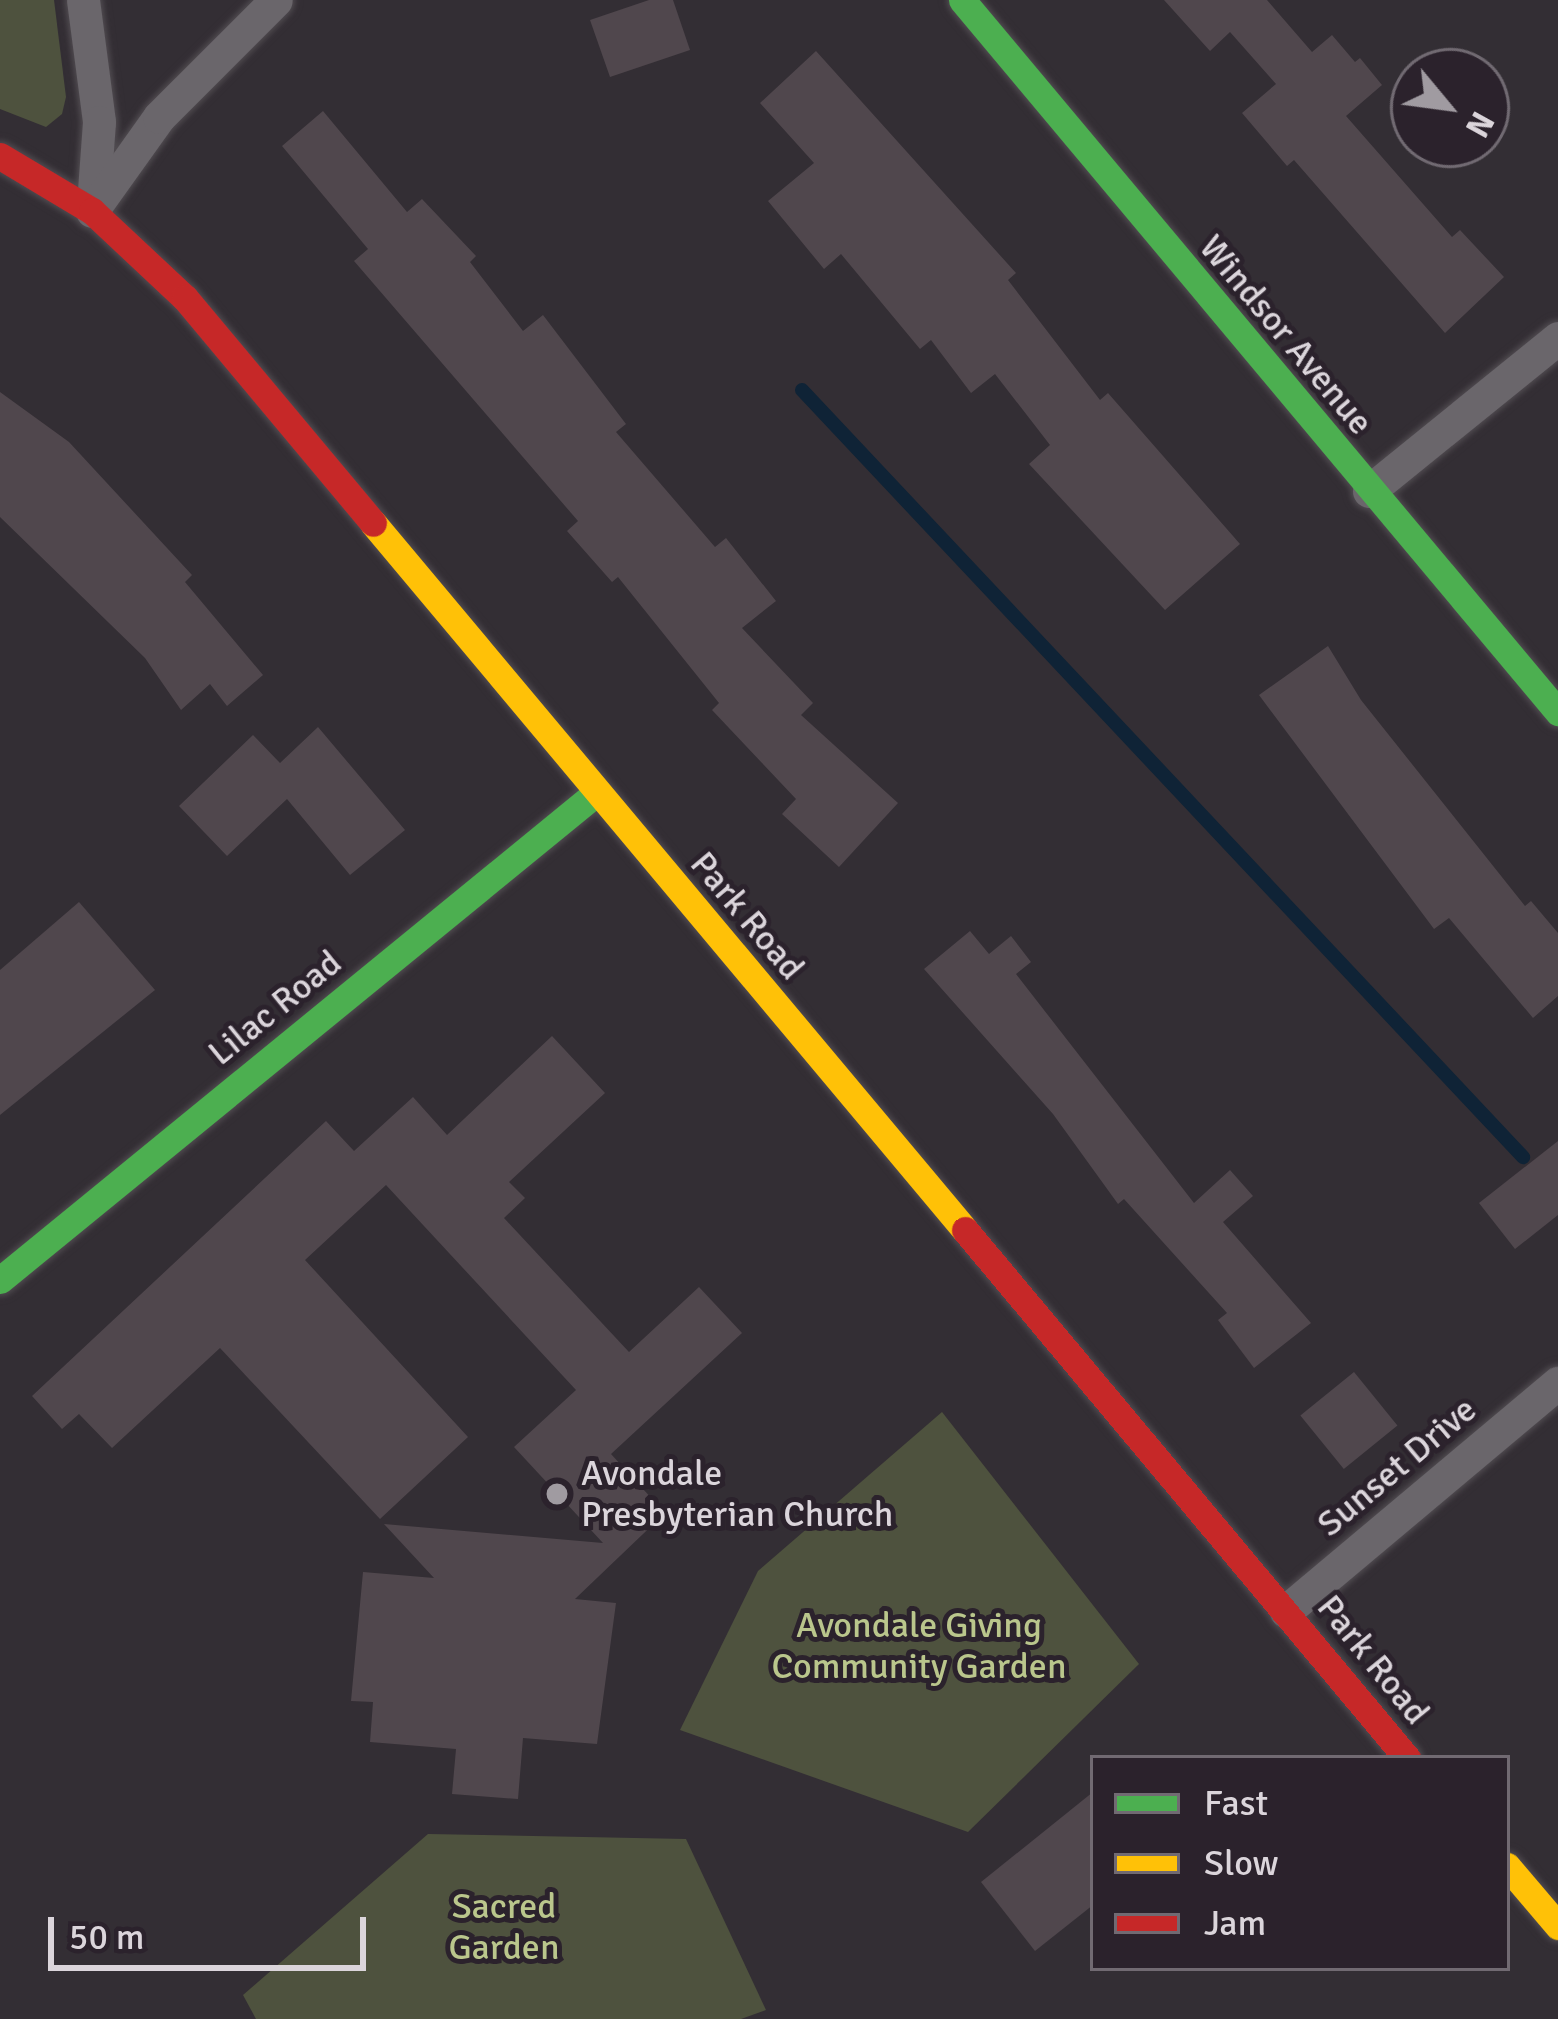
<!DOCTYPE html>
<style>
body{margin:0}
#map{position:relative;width:1558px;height:2019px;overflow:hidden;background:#332e34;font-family:Signika,sans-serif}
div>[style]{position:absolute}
.green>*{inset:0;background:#4e523e}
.stream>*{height:14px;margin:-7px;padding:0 7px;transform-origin:7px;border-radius:7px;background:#0f2336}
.building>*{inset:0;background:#50474d;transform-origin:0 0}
.roads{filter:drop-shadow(0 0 3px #514c51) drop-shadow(0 0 3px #514c51)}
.street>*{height:33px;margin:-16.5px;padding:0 16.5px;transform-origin:16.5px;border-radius:16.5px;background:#6a666b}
.fast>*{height:27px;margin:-13.5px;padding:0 13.5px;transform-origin:13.5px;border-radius:13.5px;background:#4caf50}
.slow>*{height:27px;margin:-13.5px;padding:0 13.5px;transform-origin:13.5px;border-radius:13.5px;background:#ffc107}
.jam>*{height:27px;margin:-13.5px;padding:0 13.5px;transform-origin:13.5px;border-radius:13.5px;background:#c62828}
.dots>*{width:33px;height:33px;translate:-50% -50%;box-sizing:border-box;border:6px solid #2b222c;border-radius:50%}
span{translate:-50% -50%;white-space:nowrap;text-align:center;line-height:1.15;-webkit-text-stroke:10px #2b222c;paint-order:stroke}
.street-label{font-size:36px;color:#dbd5db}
.poi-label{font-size:36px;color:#dbd5db}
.left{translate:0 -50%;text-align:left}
.park-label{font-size:36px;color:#bac68c}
.legend{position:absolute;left:1090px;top:1755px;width:420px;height:216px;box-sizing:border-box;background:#2b222c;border:3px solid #716a72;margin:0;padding:15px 21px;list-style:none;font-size:36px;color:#dbd5db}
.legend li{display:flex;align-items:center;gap:24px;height:60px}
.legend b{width:60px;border:3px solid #716a72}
.north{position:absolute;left:1390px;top:48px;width:120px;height:120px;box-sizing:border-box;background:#2b222c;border:3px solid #716a72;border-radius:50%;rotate:119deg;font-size:33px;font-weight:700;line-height:48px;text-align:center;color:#dbd5db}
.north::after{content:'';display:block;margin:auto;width:42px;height:54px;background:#a09ba1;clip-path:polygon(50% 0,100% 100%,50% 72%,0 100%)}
.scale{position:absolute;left:48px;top:1917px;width:318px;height:54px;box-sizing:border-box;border:6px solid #dbd5db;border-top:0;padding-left:15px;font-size:36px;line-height:42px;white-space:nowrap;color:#dbd5db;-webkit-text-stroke:9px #2b222c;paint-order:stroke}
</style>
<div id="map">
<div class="green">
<i style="clip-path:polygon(0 0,54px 0,66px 97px,62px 114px,46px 127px,0 109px)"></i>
<i style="clip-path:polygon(942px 1412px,1139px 1664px,968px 1832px,680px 1730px,758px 1571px)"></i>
<i style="clip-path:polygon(428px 1834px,686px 1839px,766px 2010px,741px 2019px,256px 2019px,243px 1995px)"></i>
</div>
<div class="stream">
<i style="left:802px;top:390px;width:1053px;rotate:46.77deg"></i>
</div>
<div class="building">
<i style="clip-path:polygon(649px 0,673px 0,690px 50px,610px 77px,590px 20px)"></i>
<i style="clip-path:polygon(1164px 0,1267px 0,1312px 52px,1332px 35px,1355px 62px,1360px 58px,1382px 85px,1346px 116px,1452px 237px,1460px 230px,1504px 277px,1445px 333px,1294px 160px,1287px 166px,1242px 113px,1276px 84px,1230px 32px,1210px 51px)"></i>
<i style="clip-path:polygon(816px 51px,1016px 273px,1008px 280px,1100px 400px,1108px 393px,1240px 544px,1165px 610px,1029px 464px,1050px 445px,995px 374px,971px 393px,931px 340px,920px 349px,841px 254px,824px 269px,768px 201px,814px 163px,760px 103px)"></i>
<i style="clip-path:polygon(323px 111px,407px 212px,422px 199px,476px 256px,470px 262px,523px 331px,543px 315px,626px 424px,616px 432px,715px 547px,726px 538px,776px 601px,742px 628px,813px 703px,801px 715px,898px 803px,839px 867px,782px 814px,796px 799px,712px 710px,719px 703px,618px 577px,612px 582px,567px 531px,578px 521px,354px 261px,368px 249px,282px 146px)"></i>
<i style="clip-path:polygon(0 392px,69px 442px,192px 575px,185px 582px,263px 675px,227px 706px,210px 684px,181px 710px,145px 658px,0 517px)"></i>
<i style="clip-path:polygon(1328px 646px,1361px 700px,1525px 906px,1531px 901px,1558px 933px,1558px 996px,1533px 1018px,1449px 918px,1434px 929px,1259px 695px)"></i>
<i style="clip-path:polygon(318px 727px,405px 830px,350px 875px,287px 799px,227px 856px,179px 806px,253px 735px,280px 763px)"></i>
<i style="clip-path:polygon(79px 902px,155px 990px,0 1115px,0 970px)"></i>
<i style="clip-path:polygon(970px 931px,989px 954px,1011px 936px,1031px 962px,1016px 974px,1194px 1203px,1230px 1170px,1253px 1196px,1223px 1222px,1311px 1323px,1254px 1368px,1218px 1320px,1227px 1313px,1124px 1199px,1118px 1204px,1053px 1114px,924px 969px)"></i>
<i style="clip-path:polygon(552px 1036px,605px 1093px,509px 1182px,525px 1198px,504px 1218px,629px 1352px,699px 1287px,742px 1333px,611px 1454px,665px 1513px,575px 1599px,616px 1603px,597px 1744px,523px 1738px,518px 1799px,452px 1794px,456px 1749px,370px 1742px,373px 1702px,351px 1701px,363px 1572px,434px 1578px,384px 1524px,603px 1543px,514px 1447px,576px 1390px,386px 1185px,305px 1260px,468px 1437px,380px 1519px,220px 1348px,112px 1448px,79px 1414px,62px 1429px,32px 1396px,326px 1121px,354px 1151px,413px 1097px,447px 1135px)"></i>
<i style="clip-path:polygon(1558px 1141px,1558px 1215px,1515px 1249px,1479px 1203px)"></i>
<i style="left:1354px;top:1372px;width:69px;height:69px;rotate:51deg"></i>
<i style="clip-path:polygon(1093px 1792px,1093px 1905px,1035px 1951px,981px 1882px)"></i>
</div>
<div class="roads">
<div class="street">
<i style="left:83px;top:0;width:123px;rotate:82.5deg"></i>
<i style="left:99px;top:122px;width:82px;rotate:94.2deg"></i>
<i style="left:92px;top:211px;width:115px;rotate:-54.5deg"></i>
<i style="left:159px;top:117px;width:165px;rotate:-45deg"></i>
<i style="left:1369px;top:491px;width:243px;rotate:-39deg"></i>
<i style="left:1286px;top:1611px;width:355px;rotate:-40deg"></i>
</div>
<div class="fast">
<i style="left:962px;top:0;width:929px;rotate:50.07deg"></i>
<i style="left:0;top:1280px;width:770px;rotate:-39.25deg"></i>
</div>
<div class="slow">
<i style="left:373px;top:523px;width:922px;rotate:50.06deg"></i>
<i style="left:1507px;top:1866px;width:79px;rotate:49.6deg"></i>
</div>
<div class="jam">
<i style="left:0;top:156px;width:107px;rotate:30.9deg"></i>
<i style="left:92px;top:211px;width:127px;rotate:43.1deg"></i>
<i style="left:185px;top:298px;width:293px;rotate:50.1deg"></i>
<i style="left:965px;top:1230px;width:689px;rotate:50.07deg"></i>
</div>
</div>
<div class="dots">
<i style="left:557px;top:1494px;background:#a09ba1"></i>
</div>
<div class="street-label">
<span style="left:1286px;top:335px;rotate:50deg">Windsor Avenue</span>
<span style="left:747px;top:916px;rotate:50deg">Park Road</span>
<span style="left:275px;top:1008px;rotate:-39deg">Lilac Road</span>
<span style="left:1397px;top:1467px;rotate:-40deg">Sunset Drive</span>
<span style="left:1373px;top:1660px;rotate:51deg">Park Road</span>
</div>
<div class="poi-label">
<span class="left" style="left:581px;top:1494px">Avondale<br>Presbyterian Church</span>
</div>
<div class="park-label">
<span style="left:919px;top:1646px">Avondale Giving<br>Community Garden</span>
<span style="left:504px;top:1927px">Sacred<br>Garden</span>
</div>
<ul class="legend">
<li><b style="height:15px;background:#4caf50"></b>Fast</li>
<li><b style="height:15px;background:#ffc107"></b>Slow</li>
<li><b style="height:15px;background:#c62828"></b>Jam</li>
</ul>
<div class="north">N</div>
<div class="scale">50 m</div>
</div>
